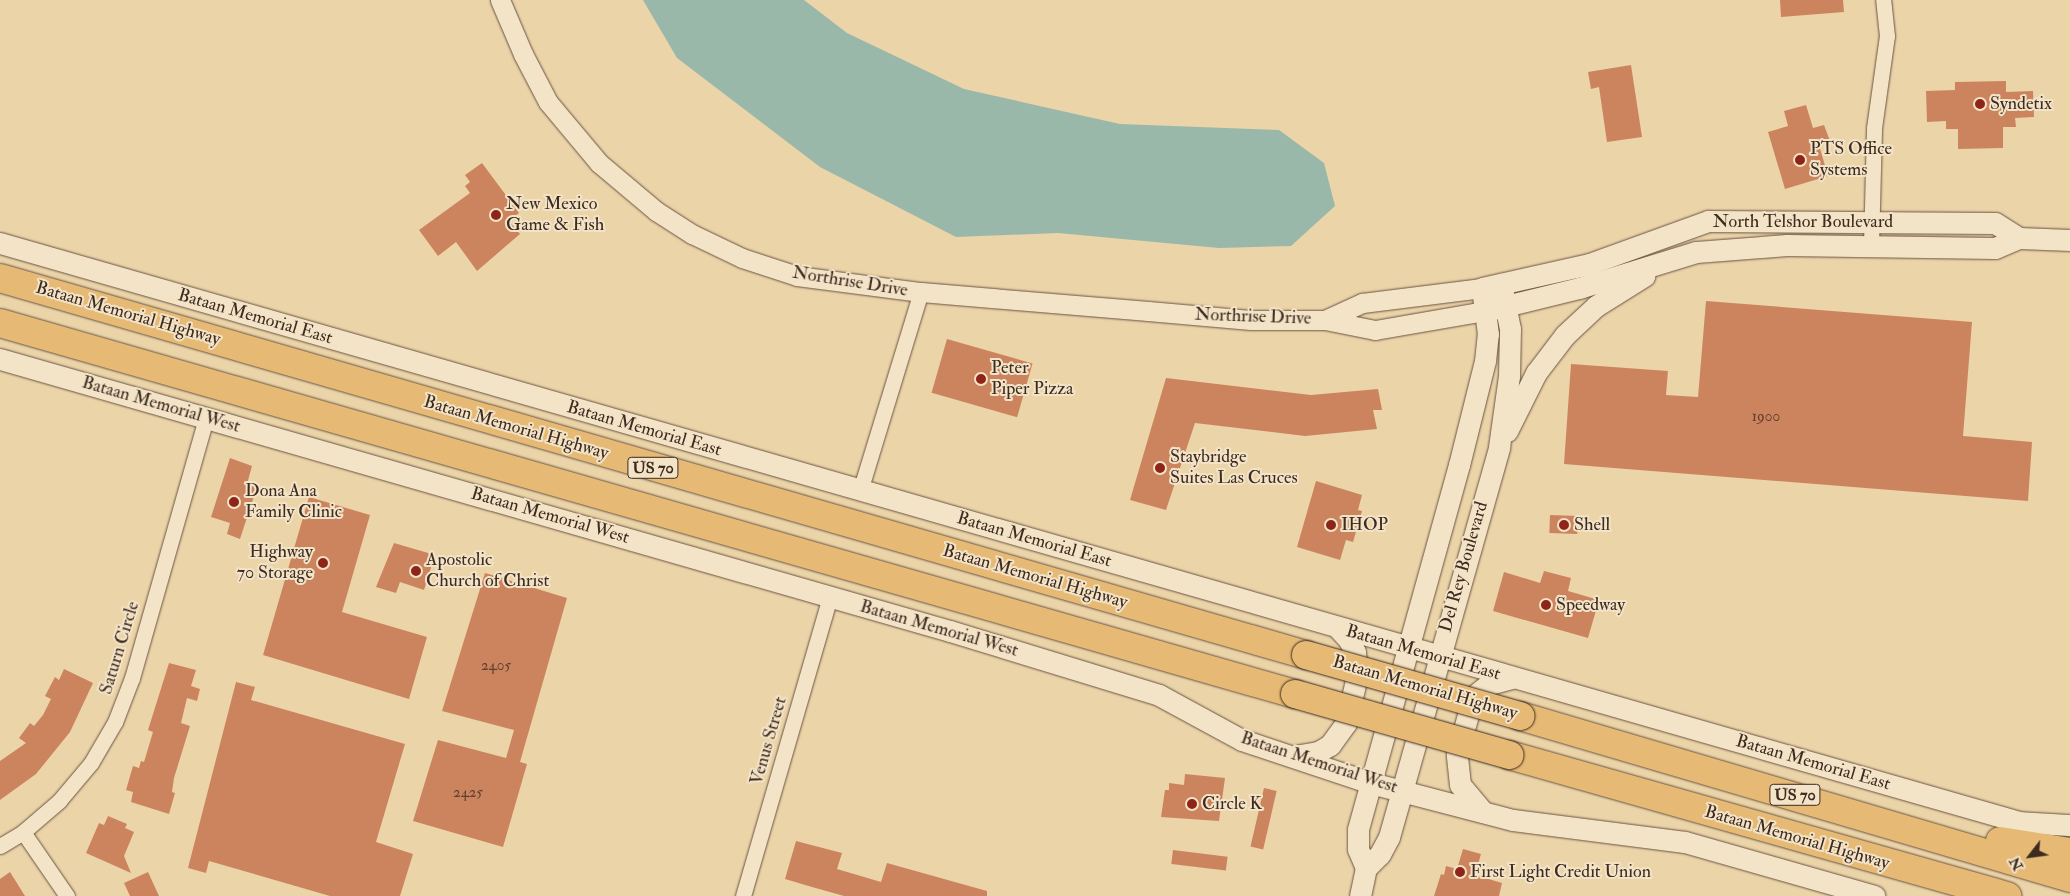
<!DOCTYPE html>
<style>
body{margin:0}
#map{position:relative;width:2070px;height:896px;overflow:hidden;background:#ecd4a9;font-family:"IM FELL Double Pica",serif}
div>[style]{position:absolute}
.water>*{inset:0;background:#99b8aa}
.building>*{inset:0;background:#cc845f;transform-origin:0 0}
.roads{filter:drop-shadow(0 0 1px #695442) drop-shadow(0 0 1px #695442)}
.minor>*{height:15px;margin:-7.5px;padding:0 7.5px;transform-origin:7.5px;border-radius:7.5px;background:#f3e3c7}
.tertiary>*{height:19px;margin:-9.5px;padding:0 9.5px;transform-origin:9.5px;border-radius:9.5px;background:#f3e3c7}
.secondary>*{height:21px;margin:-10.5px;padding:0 10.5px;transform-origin:10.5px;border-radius:10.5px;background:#f3e3c7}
.motorway>*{height:28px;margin:-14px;padding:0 14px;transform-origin:14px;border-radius:14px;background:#e6ba74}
.bridges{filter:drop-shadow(0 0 1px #3d2a20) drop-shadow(0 0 1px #3d2a20)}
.motorway-bridge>*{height:28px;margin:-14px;padding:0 14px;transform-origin:14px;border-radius:14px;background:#e6ba74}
.dots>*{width:14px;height:14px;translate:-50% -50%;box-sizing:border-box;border:2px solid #f3e3c7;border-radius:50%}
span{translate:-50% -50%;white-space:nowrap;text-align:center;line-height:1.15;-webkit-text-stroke:4px #f3e3c7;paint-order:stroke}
.number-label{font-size:15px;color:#614030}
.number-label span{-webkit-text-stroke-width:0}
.shield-label span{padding:1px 4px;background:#f3e3c7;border:1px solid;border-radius:4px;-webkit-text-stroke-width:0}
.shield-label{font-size:16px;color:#3d2a20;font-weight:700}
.poi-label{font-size:18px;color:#3d2a20}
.left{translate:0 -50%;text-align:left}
.right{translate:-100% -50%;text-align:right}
.street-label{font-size:18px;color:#3d2a20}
.north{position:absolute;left:2005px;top:831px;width:50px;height:50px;-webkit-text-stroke:4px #f3e3c7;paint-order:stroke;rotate:240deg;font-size:14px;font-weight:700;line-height:20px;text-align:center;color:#3d2a20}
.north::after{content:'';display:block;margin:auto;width:18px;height:22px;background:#3d2a20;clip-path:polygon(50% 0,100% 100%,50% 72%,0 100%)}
</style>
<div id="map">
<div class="water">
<i style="clip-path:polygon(643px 0,804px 0,847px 33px,964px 89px,1120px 124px,1279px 130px,1324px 163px,1335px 206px,1291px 246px,1219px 248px,1058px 233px,956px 237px,820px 167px,677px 58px)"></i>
</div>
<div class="building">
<i style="clip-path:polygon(1780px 0,1843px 0,1844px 12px,1781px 17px)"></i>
<i style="clip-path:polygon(1631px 65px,1642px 137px,1607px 142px,1599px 87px,1591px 89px,1588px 72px)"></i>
<i style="clip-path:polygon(2006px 81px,2006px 92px,2033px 91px,2034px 117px,2015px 118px,2016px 127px,2003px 127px,2003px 148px,1958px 149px,1958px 129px,1946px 129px,1946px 121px,1927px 122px,1926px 91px,1955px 90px,1955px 82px)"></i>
<i style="clip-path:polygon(1806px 105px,1813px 128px,1824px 125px,1830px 141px,1819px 145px,1828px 176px,1785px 189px,1768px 132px,1788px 126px,1784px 111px)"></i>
<i style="clip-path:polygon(482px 163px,519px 213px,509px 221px,520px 234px,477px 271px,456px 242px,438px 256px,419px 230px,470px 193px,465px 186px,470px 182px,465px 175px)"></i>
<i style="clip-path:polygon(1706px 301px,1972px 322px,1963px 436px,2032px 442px,2028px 501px,1564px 464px,1571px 364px,1668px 371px,1666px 395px,1698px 397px)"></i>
<i style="left:947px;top:339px;width:89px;height:56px;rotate:16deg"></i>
<i style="clip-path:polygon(1166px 378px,1311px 395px,1378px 389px,1382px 410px,1373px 410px,1377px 429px,1305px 436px,1195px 423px,1166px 510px,1130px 500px)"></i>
<i style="clip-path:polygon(230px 458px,252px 466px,247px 484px,257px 487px,240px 539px,227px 534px,230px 523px,211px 517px)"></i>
<i style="clip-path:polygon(1316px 481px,1362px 495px,1358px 510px,1362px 511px,1353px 542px,1346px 540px,1340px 560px,1297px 547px)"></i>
<i style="clip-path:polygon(309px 497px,370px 515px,342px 612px,427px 637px,409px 699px,263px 655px)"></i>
<i style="left:1550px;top:515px;width:28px;height:18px;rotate:2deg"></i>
<i style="clip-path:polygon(394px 543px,435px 555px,424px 590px,400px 582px,396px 593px,376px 587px)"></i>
<i style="clip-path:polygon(1544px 571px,1571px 578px,1568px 591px,1599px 600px,1588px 638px,1493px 611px,1504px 572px,1540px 583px)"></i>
<i style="clip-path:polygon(485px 573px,567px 598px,520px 762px,527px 764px,503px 847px,413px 821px,438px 740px,506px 758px,514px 730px,442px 711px)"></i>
<i style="clip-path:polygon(169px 663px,196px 670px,191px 686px,200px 689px,197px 701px,187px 698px,181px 723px,190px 726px,174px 778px,172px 792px,175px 793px,169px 814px,131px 802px,133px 792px,126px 790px,133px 766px,139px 768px,141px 761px,144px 762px,153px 732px,148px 730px)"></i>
<i style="clip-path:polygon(64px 669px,93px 683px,70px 732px,36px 774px,0 800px,0 761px,26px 743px,19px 738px,30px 723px,34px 726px,43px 715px,51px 699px,45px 696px,55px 677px,59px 680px)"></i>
<i style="clip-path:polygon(236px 682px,255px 687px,251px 700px,405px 744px,376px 842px,413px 854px,400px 896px,330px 896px,209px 861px,206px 873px,188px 868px)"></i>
<i style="clip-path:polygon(1185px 774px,1225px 778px,1219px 821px,1161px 817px,1165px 790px,1169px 790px,1169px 783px,1184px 785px)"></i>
<i style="left:1264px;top:788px;width:13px;height:60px;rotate:13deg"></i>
<i style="clip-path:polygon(108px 816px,127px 824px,125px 828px,134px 832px,124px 856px,131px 873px,86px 853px,99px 823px,104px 825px)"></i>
<i style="clip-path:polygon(796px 841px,842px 853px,837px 869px,881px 882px,887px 863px,987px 891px,987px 896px,844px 896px,812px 887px,785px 879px)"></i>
<i style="clip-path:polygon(1463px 849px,1481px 854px,1475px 875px,1502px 883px,1499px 896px,1434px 896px,1441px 874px,1444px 875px,1446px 866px,1457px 869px)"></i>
<i style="left:1173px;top:850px;width:55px;height:14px;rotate:7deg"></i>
<i style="clip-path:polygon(10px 872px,25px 896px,0 896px,0 879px)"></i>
<i style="clip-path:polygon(148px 872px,159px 896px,130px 896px,124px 883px)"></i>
</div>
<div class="roads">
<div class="minor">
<i style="left:1871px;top:245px;width:117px;rotate:-88.5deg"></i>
<i style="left:1874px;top:128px;width:93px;rotate:-82deg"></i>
<i style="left:1887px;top:36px;width:36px;rotate:-96deg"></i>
<i style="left:860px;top:491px;width:208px;rotate:-73deg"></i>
<i style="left:23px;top:832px;width:78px;rotate:55.5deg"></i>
<i style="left:0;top:846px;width:27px;rotate:-31deg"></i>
<i style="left:23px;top:832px;width:48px;rotate:-40.7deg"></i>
<i style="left:59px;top:801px;width:50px;rotate:-49.9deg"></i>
<i style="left:91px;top:763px;width:48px;rotate:-59.7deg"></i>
<i style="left:115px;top:722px;width:47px;rotate:-68.9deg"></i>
<i style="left:132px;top:678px;width:270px;rotate:-74.1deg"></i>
<i style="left:743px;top:896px;width:311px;rotate:-73.8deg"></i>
</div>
<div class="tertiary">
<i style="left:500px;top:0;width:59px;rotate:66.9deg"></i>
<i style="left:523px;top:54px;width:54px;rotate:62.5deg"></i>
<i style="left:548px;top:102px;width:80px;rotate:50.1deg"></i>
<i style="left:599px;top:163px;width:75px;rotate:40.1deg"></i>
<i style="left:656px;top:211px;width:43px;rotate:32.6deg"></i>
<i style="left:692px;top:234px;width:55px;rotate:25.6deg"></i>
<i style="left:742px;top:258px;width:58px;rotate:18.1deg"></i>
<i style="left:797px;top:276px;width:125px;rotate:7.4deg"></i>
<i style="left:921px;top:292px;width:228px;rotate:4.8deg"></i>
<i style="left:1148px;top:311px;width:103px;rotate:5deg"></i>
<i style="left:1251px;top:320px;width:74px"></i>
<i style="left:1325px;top:320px;width:51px;rotate:11.3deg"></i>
<i style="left:1375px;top:330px;width:112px;rotate:-9.8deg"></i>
<i style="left:1325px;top:320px;width:41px;rotate:-24.7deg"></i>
<i style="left:1362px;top:303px;width:121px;rotate:-7.1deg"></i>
</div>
<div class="secondary">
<i style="left:0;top:243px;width:2100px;rotate:16deg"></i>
<i style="left:2019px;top:822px;width:51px;rotate:3.4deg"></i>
<i style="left:1493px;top:309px;width:89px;rotate:-13.7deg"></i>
<i style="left:1579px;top:288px;width:122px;rotate:-17.1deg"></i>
<i style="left:1696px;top:252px;width:91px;rotate:-4.4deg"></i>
<i style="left:1787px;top:245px;width:208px;rotate:0.8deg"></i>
<i style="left:1995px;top:248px;width:26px;rotate:-23deg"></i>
<i style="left:2019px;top:238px;width:51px;rotate:2.2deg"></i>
<i style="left:0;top:359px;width:988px;rotate:15.98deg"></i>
<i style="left:950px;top:631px;width:219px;rotate:17deg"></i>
<i style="left:1159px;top:695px;width:94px;rotate:28.5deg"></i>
<i style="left:1242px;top:740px;width:136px;rotate:18.4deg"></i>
<i style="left:1371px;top:783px;width:147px;rotate:14.6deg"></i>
<i style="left:1513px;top:820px;width:173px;rotate:7.3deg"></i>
<i style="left:1685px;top:842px;width:197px;rotate:15.9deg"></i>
<i style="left:1507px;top:431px;width:65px;rotate:-63.4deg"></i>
<i style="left:1536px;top:373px;width:48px;rotate:-52.7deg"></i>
<i style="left:1565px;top:335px;width:42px;rotate:-43.1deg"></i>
<i style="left:1596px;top:306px;width:57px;rotate:-32deg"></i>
<i style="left:1294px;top:756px;width:24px;rotate:-9deg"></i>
<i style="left:1318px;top:752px;width:14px;rotate:-30deg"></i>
<i style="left:1330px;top:745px;width:27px;rotate:-54deg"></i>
<i style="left:1346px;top:723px;width:48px;rotate:-76.8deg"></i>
<i style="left:1357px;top:676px;width:24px;rotate:-95deg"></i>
<i style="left:1355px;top:652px;width:13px;rotate:-117deg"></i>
<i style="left:1349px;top:640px;width:15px;rotate:-132deg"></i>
<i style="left:1483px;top:812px;width:35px;rotate:-130deg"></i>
<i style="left:1460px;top:785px;width:31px;rotate:-96deg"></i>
<i style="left:1457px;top:754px;width:59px;rotate:-74.3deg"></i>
<i style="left:1473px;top:697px;width:21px;rotate:-39deg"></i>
<i style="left:1489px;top:684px;width:23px;rotate:-15deg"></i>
<i style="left:1366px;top:868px;width:21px;rotate:-113deg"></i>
<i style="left:1358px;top:849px;width:20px;rotate:-90deg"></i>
<i style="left:1358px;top:829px;width:378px;rotate:-74.5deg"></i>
<i style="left:1459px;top:465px;width:107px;rotate:-76deg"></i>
<i style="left:1485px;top:361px;width:27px;rotate:-84deg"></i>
<i style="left:1488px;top:334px;width:46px;rotate:-97.4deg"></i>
<i style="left:1482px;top:288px;width:110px;rotate:-12.6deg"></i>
<i style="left:1589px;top:264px;width:127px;rotate:-19.9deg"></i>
<i style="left:1708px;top:221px;width:287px;rotate:0.4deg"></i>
<i style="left:1995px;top:223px;width:28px;rotate:32deg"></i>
<i style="left:1360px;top:896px;width:29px;rotate:-78deg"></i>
<i style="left:1366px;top:868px;width:20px;rotate:-45deg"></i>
<i style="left:1380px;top:854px;width:19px;rotate:-62deg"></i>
<i style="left:1389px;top:837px;width:405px;rotate:-74.2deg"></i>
<i style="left:1499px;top:447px;width:72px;rotate:-82deg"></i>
<i style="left:1509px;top:376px;width:47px;rotate:-88.8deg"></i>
<i style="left:1510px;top:329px;width:46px;rotate:-101.3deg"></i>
</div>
<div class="motorway">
<i style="left:0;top:278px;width:1359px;rotate:16.1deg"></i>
<i style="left:0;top:323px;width:1347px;rotate:15.99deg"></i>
<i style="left:1520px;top:716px;width:573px;rotate:16.41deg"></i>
<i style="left:1509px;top:755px;width:518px;rotate:15.81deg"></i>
<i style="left:2000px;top:841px;width:71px;rotate:8.9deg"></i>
</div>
</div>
<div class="bridges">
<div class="motorway-bridge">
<i style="left:1306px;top:655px;width:223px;rotate:15.9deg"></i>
<i style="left:1295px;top:694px;width:223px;rotate:15.9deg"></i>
</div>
</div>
<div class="dots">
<i style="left:1980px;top:104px;background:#8f2418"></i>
<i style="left:1800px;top:160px;background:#8f2418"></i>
<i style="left:496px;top:215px;background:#8f2418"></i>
<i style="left:981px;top:379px;background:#8f2418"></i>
<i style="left:1160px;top:468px;background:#8f2418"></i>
<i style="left:234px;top:502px;background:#8f2418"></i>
<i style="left:1331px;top:525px;background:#8f2418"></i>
<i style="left:1564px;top:525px;background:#8f2418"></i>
<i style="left:323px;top:563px;background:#8f2418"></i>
<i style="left:416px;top:571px;background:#8f2418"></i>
<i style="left:1546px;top:605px;background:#8f2418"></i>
<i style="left:1192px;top:804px;background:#8f2418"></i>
<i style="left:1460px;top:872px;background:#8f2418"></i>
</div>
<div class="number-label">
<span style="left:1766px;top:417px">1900</span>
<span style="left:496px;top:666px">2405</span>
<span style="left:468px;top:793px">2425</span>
</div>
<div class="shield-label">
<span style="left:653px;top:468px">US 70</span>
<span style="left:1795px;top:795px">US 70</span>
</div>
<div class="poi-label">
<span class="left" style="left:1990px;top:104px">Syndetix</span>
<span class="left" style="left:1810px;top:160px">PTS Office<br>Systems</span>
<span class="left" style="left:506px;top:215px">New Mexico<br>Game &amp; Fish</span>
<span class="left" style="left:991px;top:379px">Peter<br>Piper Pizza</span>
<span class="left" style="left:1170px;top:468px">Staybridge<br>Suites Las Cruces</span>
<span class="left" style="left:245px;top:502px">Dona Ana<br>Family Clinic</span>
<span class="left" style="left:1341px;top:525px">IHOP</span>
<span class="left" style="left:1574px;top:525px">Shell</span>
<span class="right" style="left:313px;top:563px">Highway<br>70 Storage</span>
<span class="left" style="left:426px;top:571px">Apostolic<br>Church of Christ</span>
<span class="left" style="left:1556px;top:605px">Speedway</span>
<span class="left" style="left:1202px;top:804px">Circle K</span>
<span class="left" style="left:1470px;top:872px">First Light Credit Union</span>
</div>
<div class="street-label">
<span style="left:1803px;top:222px">North Telshor Boulevard</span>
<span style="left:850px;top:282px;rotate:9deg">Northrise Drive</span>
<span style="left:128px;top:314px;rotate:16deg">Bataan Memorial Highway</span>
<span style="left:255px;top:317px;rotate:16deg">Bataan Memorial East</span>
<span style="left:1253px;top:317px;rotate:2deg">Northrise Drive</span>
<span style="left:161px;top:405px;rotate:16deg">Bataan Memorial West</span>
<span style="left:516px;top:428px;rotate:16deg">Bataan Memorial Highway</span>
<span style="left:644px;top:429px;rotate:16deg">Bataan Memorial East</span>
<span style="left:550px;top:516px;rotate:16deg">Bataan Memorial West</span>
<span style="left:1034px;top:540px;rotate:16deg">Bataan Memorial East</span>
<span style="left:1464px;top:567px;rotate:-74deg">Del Rey Boulevard</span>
<span style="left:1035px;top:577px;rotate:16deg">Bataan Memorial Highway</span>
<span style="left:939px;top:629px;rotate:16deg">Bataan Memorial West</span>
<span style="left:120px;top:648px;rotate:-73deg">Saturn Circle</span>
<span style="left:1423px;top:653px;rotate:16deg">Bataan Memorial East</span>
<span style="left:1425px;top:688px;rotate:16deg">Bataan Memorial Highway</span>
<span style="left:769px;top:741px;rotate:-74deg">Venus Street</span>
<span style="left:1319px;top:763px;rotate:18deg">Bataan Memorial West</span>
<span style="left:1813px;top:763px;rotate:16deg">Bataan Memorial East</span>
<span style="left:1797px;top:838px;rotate:16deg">Bataan Memorial Highway</span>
</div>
<div class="north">N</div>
</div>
